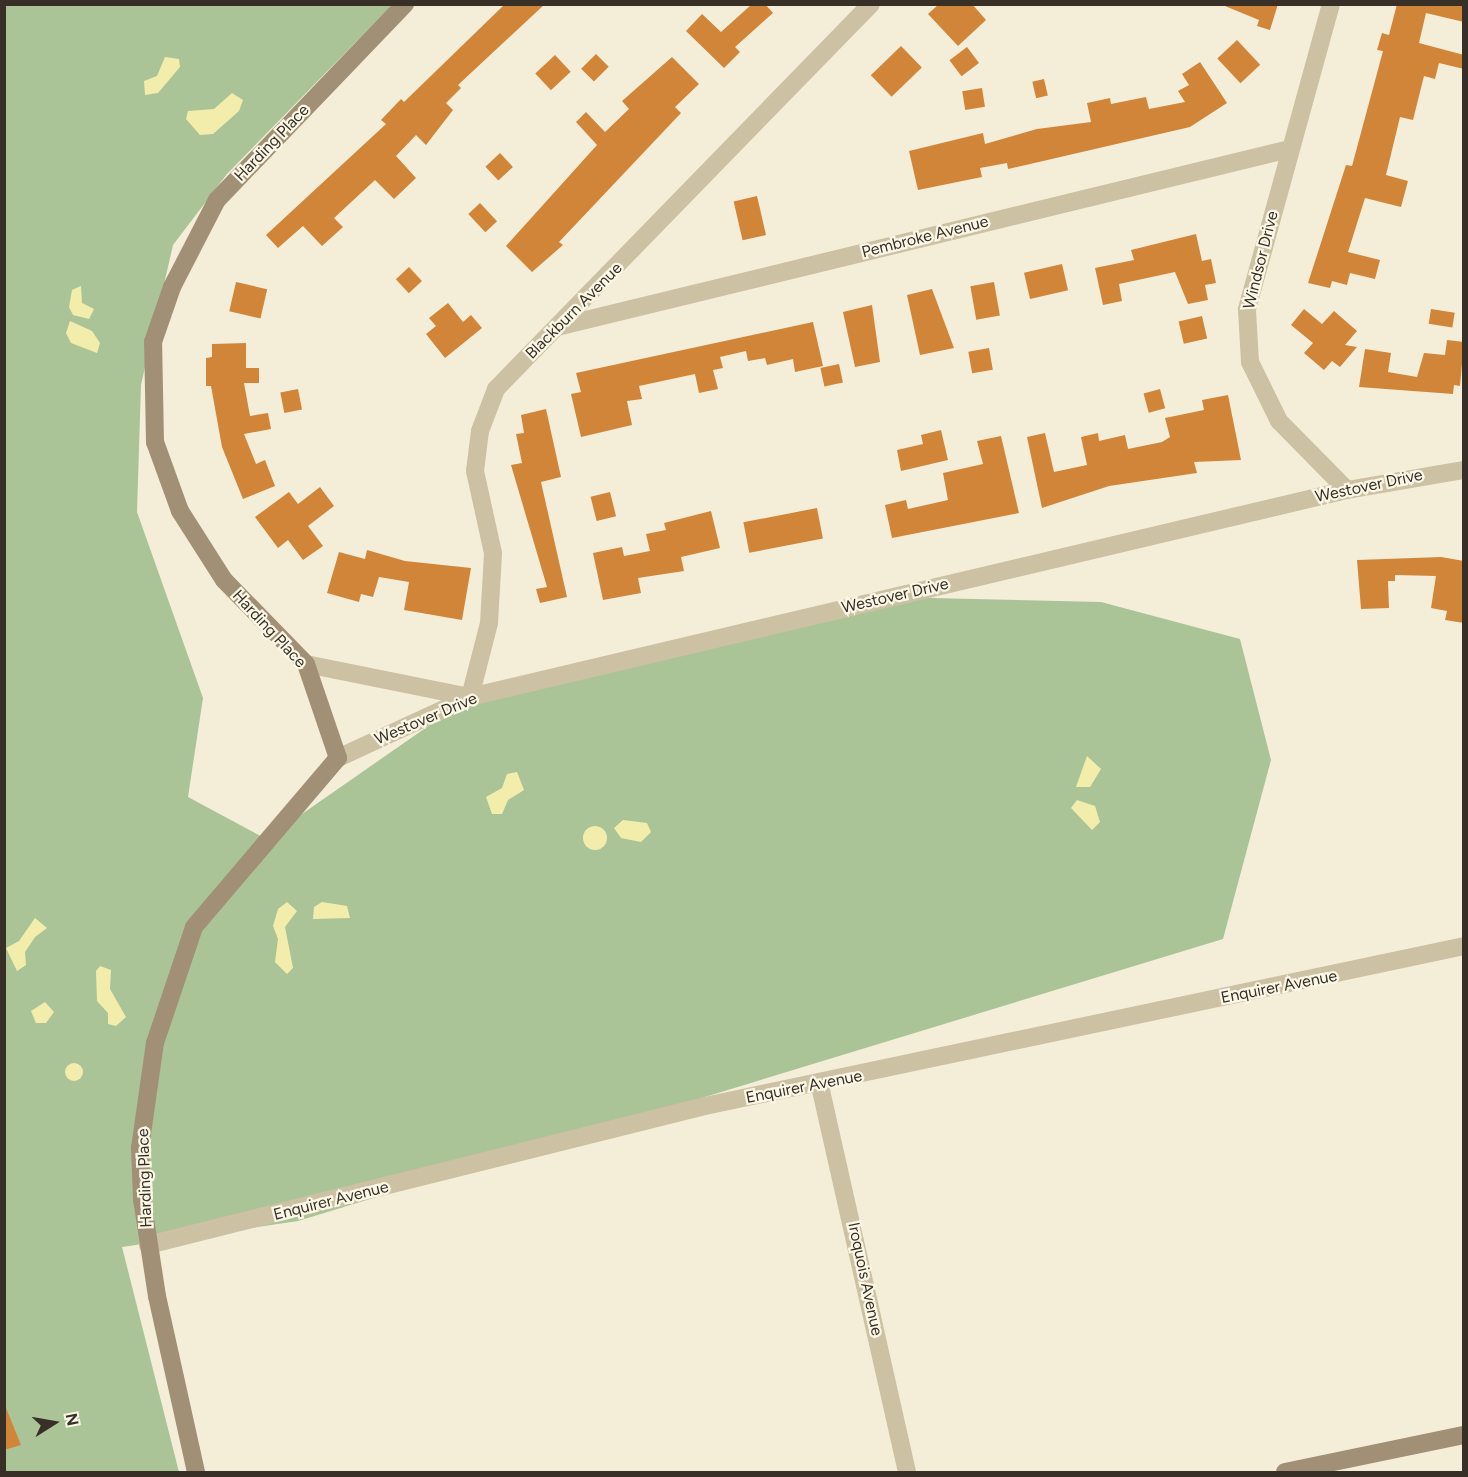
<!DOCTYPE html>
<style>
body{margin:0}
#map{position:relative;width:1468px;height:1477px;overflow:hidden;background:#f4eed9;font-family:Figtree,sans-serif}
div>[style]{position:absolute}
.green>*{inset:0;background:#aac498}
.sand>*{inset:0;background:#f3edac}
.round{border-radius:50%}
.building>*{inset:0;background:#d18539;transform-origin:0 0}
.street>*{height:18px;margin:-9px;padding:0 9px;transform-origin:9px;border-radius:9px;background:#cdc1a4}
.secondary>*{height:18px;margin:-9px;padding:0 9px;transform-origin:9px;border-radius:9px;background:#a19075}
span{translate:-50% -50%;white-space:nowrap;text-align:center;line-height:1.15;-webkit-text-stroke:4.5px #fbf7e6;paint-order:stroke}
.street-label{font-size:16px;color:#383026}
.frame{position:absolute;inset:0;border:6px solid #383026;pointer-events:none}
.north{position:absolute;left:24px;top:1393px;width:60px;height:60px;-webkit-text-stroke:4px #fbf7e6;paint-order:stroke;rotate:79deg;font-size:16px;font-weight:700;line-height:24px;text-align:center;color:#383026}
.north::after{content:'';display:block;margin:auto;width:21px;height:27px;background:#383026;clip-path:polygon(50% 0,100% 100%,50% 72%,0 100%)}
</style>
<div id="map">
<div class="green">
<i style="clip-path:polygon(5px 5px,392px 5px,227px 174px,173px 245px,141px 385px,137px 512px,203px 698px,188px 797px,266px 839px,470px 697px,888px 597px,1101px 602px,1240px 639px,1271px 760px,1223px 939px,298px 1221px,122px 1247px,179px 1472px,5px 1472px)"></i>
</div>
<div class="sand">
<i style="clip-path:polygon(165px 57px,179px 59px,180px 67px,158px 93px,145px 95px,144px 81px,157px 76px)"></i>
<i style="clip-path:polygon(232px 93px,243px 100px,239px 111px,213px 134px,200px 135px,186px 119px,188px 111px,214px 109px)"></i>
<i style="clip-path:polygon(81px 286px,82px 303px,94px 309px,89px 319px,73px 315px,69px 307px,72px 290px)"></i>
<i style="clip-path:polygon(70px 321px,92px 331px,100px 343px,97px 353px,71px 343px,66px 333px)"></i>
<i style="clip-path:polygon(1087px 756px,1101px 769px,1090px 787px,1076px 787px)"></i>
<i style="clip-path:polygon(517px 772px,524px 790px,508px 800px,502px 814px,492px 814px,486px 797px,502px 788px,507px 774px)"></i>
<i style="clip-path:polygon(1077px 800px,1095px 806px,1100px 822px,1092px 830px,1071px 808px)"></i>
<i style="clip-path:polygon(623px 820px,647px 823px,651px 832px,641px 842px,621px 838px,614px 828px)"></i>
<i class="round" style="left:583px;top:826px;width:24px;height:24px"></i>
<i style="clip-path:polygon(287px 902px,297px 911px,285px 927px,293px 968px,287px 974px,275px 962px,278px 939px,273px 926px,278px 909px)"></i>
<i style="clip-path:polygon(322px 902px,347px 906px,350px 918px,313px 919px,314px 907px)"></i>
<i style="clip-path:polygon(35px 918px,47px 928px,35px 937px,25px 952px,26px 965px,17px 971px,6px 948px,19px 941px)"></i>
<i style="clip-path:polygon(100px 966px,111px 970px,110px 989px,126px 1017px,116px 1026px,108px 1024px,108px 1013px,97px 1001px,96px 971px)"></i>
<i style="clip-path:polygon(45px 1002px,54px 1012px,46px 1023px,36px 1023px,31px 1011px)"></i>
<i class="round" style="left:65px;top:1063px;width:18px;height:18px"></i>
</div>
<div class="building">
<i style="clip-path:polygon(505px 4px,545px 4px,458px 85px,461px 88px,446px 103px,453px 110px,426px 145px,416px 135px,396px 156px,416px 178px,394px 199px,375px 180px,334px 218px,343px 227px,322px 246px,303px 226px,278px 248px,266px 235px,386px 124px,381px 120px,401px 99px,404px 102px)"></i>
<i style="clip-path:polygon(752px 4px,765px 4px,773px 13px,735px 47px,740px 52px,724px 68px,686px 31px,702px 14px,721px 32px)"></i>
<i style="clip-path:polygon(939px 4px,972px 4px,986px 20px,958px 46px,928px 14px)"></i>
<i style="clip-path:polygon(1220px 4px,1278px 4px,1270px 30px,1257px 26px,1259px 20px)"></i>
<i style="clip-path:polygon(1397px 4px,1464px 4px,1464px 22px,1426px 13px,1419px 43px,1464px 55px,1464px 69px,1439px 63px,1435px 79px,1424px 76px,1413px 120px,1400px 117px,1386px 175px,1408px 181px,1401px 207px,1365px 198px,1348px 252px,1380px 260px,1375px 279px,1350px 273px,1347px 285px,1332px 281px,1330px 288px,1308px 283px,1346px 165px,1352px 166px,1383px 51px,1377px 50px,1382px 33px,1389px 35px)"></i>
<i style="left:1237px;top:40px;width:34px;height:27px;rotate:47deg"></i>
<i style="left:901px;top:46px;width:30px;height:42px;rotate:46deg"></i>
<i style="left:967px;top:47px;width:20px;height:22px;rotate:53deg"></i>
<i style="left:596px;top:54px;width:18px;height:21px;rotate:45deg"></i>
<i style="left:555px;top:55px;width:23px;height:27px;rotate:47deg"></i>
<i style="clip-path:polygon(672px 57px,699px 84px,675px 107px,681px 113px,559px 242px,563px 245px,532px 272px,506px 246px,597px 145px,576px 122px,586px 112px,605px 132px,629px 109px,622px 101px)"></i>
<i style="clip-path:polygon(1200px 62px,1227px 103px,1190px 127px,1008px 169px,1007px 163px,980px 168px,982px 177px,918px 190px,909px 151px,983px 133px,985px 144px,1037px 129px,1091px 122px,1087px 103px,1110px 98px,1111px 104px,1146px 97px,1149px 109px,1185px 102px,1178px 91px,1189px 85px,1182px 74px)"></i>
<i style="left:1044px;top:79px;width:17px;height:12px;rotate:77deg"></i>
<i style="left:982px;top:88px;width:19px;height:20px;rotate:81deg"></i>
<i style="left:500px;top:153px;width:19px;height:20px;rotate:47deg"></i>
<i style="left:757px;top:196px;width:40px;height:24px;rotate:77deg"></i>
<i style="left:480px;top:203px;width:25px;height:16px;rotate:47deg"></i>
<i style="clip-path:polygon(1196px 234px,1202px 261px,1211px 259px,1216px 283px,1205px 285px,1208px 300px,1188px 304px,1175px 272px,1119px 284px,1122px 301px,1103px 305px,1095px 268px,1134px 260px,1131px 250px)"></i>
<i style="left:1062px;top:264px;width:27px;height:39px;rotate:77deg"></i>
<i style="left:409px;top:267px;width:19px;height:18px;rotate:47deg"></i>
<i style="left:236px;top:282px;width:32px;height:30px;rotate:13deg"></i>
<i style="left:994px;top:282px;width:34px;height:24px;rotate:80deg"></i>
<i style="clip-path:polygon(932px 289px,954px 348px,920px 355px,907px 295px)"></i>
<i style="clip-path:polygon(448px 303px,463px 322px,471px 315px,482px 328px,445px 358px,426px 334px,436px 326px,429px 318px)"></i>
<i style="clip-path:polygon(872px 305px,880px 362px,855px 367px,843px 312px)"></i>
<i style="clip-path:polygon(1304px 309px,1322px 324px,1334px 311px,1357px 331px,1345px 345px,1357px 347px,1340px 367px,1332px 361px,1324px 370px,1304px 353px,1313px 343px,1291px 325px)"></i>
<i style="left:1431px;top:309px;width:24px;height:15px;rotate:9deg"></i>
<i style="left:1202px;top:316px;width:23px;height:24px;rotate:77deg"></i>
<i style="clip-path:polygon(813px 322px,823px 366px,795px 372px,793px 359px,767px 365px,765px 358px,748px 361px,746px 351px,720px 357px,723px 368px,713px 370px,718px 389px,699px 393px,695px 374px,639px 386px,642px 399px,627px 401px,632px 425px,581px 437px,571px 394px,581px 392px,576px 373px)"></i>
<i style="clip-path:polygon(1447px 340px,1464px 342px,1460px 386px,1454px 385px,1453px 394px,1359px 387px,1365px 349px,1391px 353px,1388px 372px,1417px 377px,1424px 353px,1445px 355px)"></i>
<i style="clip-path:polygon(246px 343px,246px 368px,259px 368px,259px 383px,244px 383px,250px 416px,268px 413px,271px 429px,244px 434px,256px 464px,265px 460px,275px 486px,243px 499px,222px 447px,211px 386px,206px 386px,206px 358px,212px 357px,212px 344px)"></i>
<i style="left:989px;top:348px;width:22px;height:21px;rotate:80deg"></i>
<i style="left:839px;top:364px;width:19px;height:19px;rotate:78deg"></i>
<i style="left:298px;top:389px;width:21px;height:18px;rotate:79deg"></i>
<i style="left:1160px;top:389px;width:20px;height:17px;rotate:75deg"></i>
<i style="clip-path:polygon(1228px 395px,1241px 460px,1194px 462px,1197px 473px,1109px 486px,1042px 508px,1027px 437px,1045px 433px,1054px 472px,1087px 465px,1081px 437px,1098px 433px,1099px 441px,1125px 435px,1128px 449px,1162px 442px,1170px 437px,1165px 418px,1204px 410px,1202px 400px)"></i>
<i style="clip-path:polygon(546px 409px,561px 477px,541px 482px,567px 597px,540px 603px,536px 589px,547px 587px,511px 465px,522px 463px,516px 434px,524px 433px,521px 415px)"></i>
<i style="clip-path:polygon(941px 430px,948px 460px,901px 471px,897px 450px,923px 444px,921px 435px)"></i>
<i style="clip-path:polygon(1001px 436px,1019px 513px,892px 538px,885px 505px,906px 500px,908px 509px,948px 500px,943px 473px,983px 464px,977px 441px)"></i>
<i style="clip-path:polygon(320px 487px,334px 506px,308px 526px,323px 546px,303px 560px,288px 540px,278px 548px,255px 517px,289px 492px,298px 504px)"></i>
<i style="left:610px;top:492px;width:25px;height:20px;rotate:76deg"></i>
<i style="left:817px;top:508px;width:31px;height:75px;rotate:79deg"></i>
<i style="clip-path:polygon(711px 511px,720px 548px,681px 557px,684px 571px,638px 578px,641px 593px,603px 600px,593px 553px,622px 547px,624px 556px,650px 551px,646px 534px,666px 530px,664px 523px)"></i>
<i style="clip-path:polygon(367px 550px,405px 561px,471px 568px,462px 620px,404px 610px,409px 582px,379px 577px,373px 597px,361px 594px,359px 602px,327px 593px,339px 552px,365px 559px)"></i>
<i style="clip-path:polygon(1441px 557px,1464px 561px,1464px 623px,1445px 620px,1447px 611px,1431px 608px,1436px 576px,1395px 575px,1395px 581px,1388px 581px,1389px 608px,1361px 609px,1357px 560px)"></i>
<i style="clip-path:polygon(4px 1403px,21px 1445px,4px 1450px)"></i>
</div>
<div class="street">
<i style="left:1331px;top:4px;width:317px;rotate:105.4deg"></i>
<i style="left:1247px;top:310px;width:52px;rotate:86.7deg"></i>
<i style="left:1250px;top:362px;width:66px;rotate:63.8deg"></i>
<i style="left:1279px;top:421px;width:97px;rotate:45.4deg"></i>
<i style="left:561px;top:326px;width:750px;rotate:-13.65deg"></i>
<i style="left:306px;top:664px;width:167px;rotate:11.4deg"></i>
<i style="left:470px;top:697px;width:76px;rotate:-75.6deg"></i>
<i style="left:489px;top:623px;width:70px;rotate:-86.7deg"></i>
<i style="left:493px;top:553px;width:84px;rotate:-102.4deg"></i>
<i style="left:475px;top:471px;width:40px;rotate:-82.9deg"></i>
<i style="left:480px;top:431px;width:45px;rotate:-69.1deg"></i>
<i style="left:496px;top:389px;width:537px;rotate:-45.75deg"></i>
<i style="left:338px;top:758px;width:145px;rotate:-24.8deg"></i>
<i style="left:470px;top:697px;width:901px;rotate:-13.28deg"></i>
<i style="left:1347px;top:490px;width:119px;rotate:-9.7deg"></i>
<i style="left:820px;top:1086px;width:396px;rotate:77.3deg"></i>
<i style="left:148px;top:1245px;width:574px;rotate:-14.01deg"></i>
<i style="left:705px;top:1106px;width:776px;rotate:-11.9deg"></i>
</div>
<div class="secondary">
<i style="left:196px;top:1472px;width:180px;rotate:-102.5deg"></i>
<i style="left:157px;top:1296px;width:98px;rotate:-98.8deg"></i>
<i style="left:142px;top:1199px;width:51px;rotate:-92.2deg"></i>
<i style="left:140px;top:1148px;width:106px;rotate:-81.9deg"></i>
<i style="left:155px;top:1043px;width:122px;rotate:-71.4deg"></i>
<i style="left:194px;top:927px;width:222px;rotate:-49.6deg"></i>
<i style="left:338px;top:758px;width:99px;rotate:-108.8deg"></i>
<i style="left:306px;top:664px;width:117px;rotate:-134.3deg"></i>
<i style="left:224px;top:580px;width:82px;rotate:-122.5deg"></i>
<i style="left:180px;top:511px;width:73px;rotate:-109.9deg"></i>
<i style="left:155px;top:442px;width:100px;rotate:-91.1deg"></i>
<i style="left:153px;top:342px;width:58px;rotate:-70.9deg"></i>
<i style="left:172px;top:287px;width:98px;rotate:-62.7deg"></i>
<i style="left:217px;top:200px;width:272px;rotate:-46.2deg"></i>
<i style="left:1285px;top:1472px;width:183px;rotate:-11.7deg"></i>
</div>
<div class="street-label">
<span style="left:272px;top:143px;rotate:-46deg">Harding Place</span>
<span style="left:925px;top:237px;rotate:-14deg">Pembroke Avenue</span>
<span style="left:1261px;top:260px;rotate:-76deg">Windsor Drive</span>
<span style="left:574px;top:311px;rotate:-45deg">Blackburn Avenue</span>
<span style="left:1369px;top:486px;rotate:-12deg">Westover Drive</span>
<span style="left:895px;top:596px;rotate:-13deg">Westover Drive</span>
<span style="left:269px;top:629px;rotate:47deg">Harding Place</span>
<span style="left:426px;top:719px;rotate:-23deg">Westover Drive</span>
<span style="left:1279px;top:987px;rotate:-11deg">Enquirer Avenue</span>
<span style="left:804px;top:1087px;rotate:-11deg">Enquirer Avenue</span>
<span style="left:145px;top:1178px;rotate:-92deg">Harding Place</span>
<span style="left:331px;top:1201px;rotate:-14deg">Enquirer Avenue</span>
<span style="left:865px;top:1279px;rotate:78deg">Iroquois Avenue</span>
</div>
<div class="frame"></div>
<div class="north">N</div>
</div>
